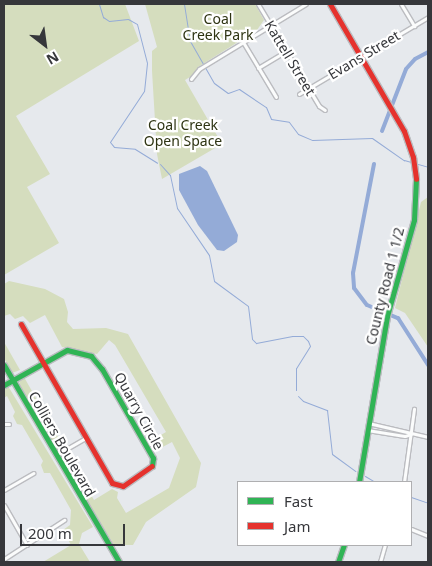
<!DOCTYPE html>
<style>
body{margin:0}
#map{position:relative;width:432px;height:566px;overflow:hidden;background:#e6e9ed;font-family:"Noto Sans",sans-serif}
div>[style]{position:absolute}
.green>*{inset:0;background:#d5ddbe}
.water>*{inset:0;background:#94abd7}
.stream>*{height:1px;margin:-0.5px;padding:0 0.5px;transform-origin:0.5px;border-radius:0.5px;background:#94abd7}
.canal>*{height:4px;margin:-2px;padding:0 2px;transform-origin:2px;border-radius:2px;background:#94abd7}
.roads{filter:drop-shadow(1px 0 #bbbcc0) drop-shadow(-1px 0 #bbbcc0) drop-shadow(0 1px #bbbcc0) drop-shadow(0 -1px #bbbcc0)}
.street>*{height:3px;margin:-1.5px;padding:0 1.5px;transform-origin:1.5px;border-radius:1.5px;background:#fbfcfc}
.fast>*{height:5px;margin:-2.5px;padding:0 2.5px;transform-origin:2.5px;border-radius:2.5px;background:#30b455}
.jam>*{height:5px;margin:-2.5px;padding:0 2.5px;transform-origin:2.5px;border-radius:2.5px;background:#e5322d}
span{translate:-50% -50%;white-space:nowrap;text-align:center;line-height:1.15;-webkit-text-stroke:4.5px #fff;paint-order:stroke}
.park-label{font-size:14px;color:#2e3413}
.street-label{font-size:14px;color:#36373b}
.frame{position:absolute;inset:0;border:5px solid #36373b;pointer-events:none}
.legend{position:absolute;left:237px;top:481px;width:175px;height:65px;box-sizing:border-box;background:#fff;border:1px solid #afafb1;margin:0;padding:6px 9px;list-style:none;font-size:15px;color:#36373b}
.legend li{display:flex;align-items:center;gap:10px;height:25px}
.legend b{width:25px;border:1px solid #afafb1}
.north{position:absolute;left:20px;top:20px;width:50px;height:50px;-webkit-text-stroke:4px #fff;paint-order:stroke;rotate:150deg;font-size:14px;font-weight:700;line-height:20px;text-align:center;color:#36373b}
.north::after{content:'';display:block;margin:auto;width:18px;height:22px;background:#36373b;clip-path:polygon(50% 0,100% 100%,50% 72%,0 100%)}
.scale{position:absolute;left:20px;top:524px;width:105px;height:22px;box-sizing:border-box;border:2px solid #36373b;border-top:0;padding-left:6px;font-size:15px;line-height:18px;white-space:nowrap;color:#36373b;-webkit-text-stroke:4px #fff;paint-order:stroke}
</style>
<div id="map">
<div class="green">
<i style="clip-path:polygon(4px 4px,125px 4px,139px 41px,16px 116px,50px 174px,27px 187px,59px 243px,4px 275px)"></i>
<i style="clip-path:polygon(145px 4px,255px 4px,264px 20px,257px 30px,198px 67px,200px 71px,185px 80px,222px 144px,162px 179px,157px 154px,152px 71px,152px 51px,157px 47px)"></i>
<i style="clip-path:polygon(428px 197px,428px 347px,405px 313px,395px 308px,421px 202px)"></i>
<i style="clip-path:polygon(9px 281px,45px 289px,64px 299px,68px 312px,67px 322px,73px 329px,106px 328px,128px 334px,201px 463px,196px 487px,146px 522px,133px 545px,114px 545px,62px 459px,68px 455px,94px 500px,112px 489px,118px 492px,117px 498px,126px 513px,169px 488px,180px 458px,172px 442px,155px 451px,149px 442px,166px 432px,115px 345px,109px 340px,97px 354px,62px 347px,45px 315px,30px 323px,23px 316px,15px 319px,10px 314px,4px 316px,4px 284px)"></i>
<i style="clip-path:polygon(4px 342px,20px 370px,12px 373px,4px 358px)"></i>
<i style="clip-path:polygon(24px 377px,63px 446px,57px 449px,20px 385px,19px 380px)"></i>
<i style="clip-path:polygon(8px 386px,93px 527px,82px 533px,79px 544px,90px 562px,43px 562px,71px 545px,63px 530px,70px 525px,71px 510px,50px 473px,44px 473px,41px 465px,43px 461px,22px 425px,17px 424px,13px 416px,15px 412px,7px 396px,4px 398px,4px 389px)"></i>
</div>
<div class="water">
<i style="clip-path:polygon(200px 166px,207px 171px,238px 235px,237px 242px,224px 251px,217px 250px,198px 225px,179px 190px,179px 174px)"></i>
</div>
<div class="stream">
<i style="left:99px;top:4px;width:14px;rotate:73deg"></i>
<i style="left:103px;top:17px;width:7px;rotate:34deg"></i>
<i style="left:109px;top:21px;width:19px;rotate:-6deg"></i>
<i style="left:128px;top:19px;width:10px;rotate:29deg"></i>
<i style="left:137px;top:24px;width:40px;rotate:75.6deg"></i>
<i style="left:147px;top:63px;width:28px;rotate:96deg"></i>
<i style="left:144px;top:91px;width:61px;rotate:123.7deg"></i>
<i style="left:110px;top:142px;width:6px;rotate:51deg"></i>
<i style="left:114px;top:147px;width:21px;rotate:5deg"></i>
<i style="left:135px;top:149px;width:26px;rotate:32deg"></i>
<i style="left:184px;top:4px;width:37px;rotate:81deg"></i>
<i style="left:190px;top:41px;width:48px;rotate:60.3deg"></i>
<i style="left:214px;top:83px;width:17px;rotate:36deg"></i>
<i style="left:228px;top:93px;width:12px;rotate:-20deg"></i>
<i style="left:239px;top:89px;width:32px;rotate:34deg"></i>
<i style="left:266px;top:107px;width:13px;rotate:67deg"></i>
<i style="left:271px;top:119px;width:18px;rotate:9deg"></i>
<i style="left:289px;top:122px;width:15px;rotate:53deg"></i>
<i style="left:298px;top:134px;width:15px;rotate:23deg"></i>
<i style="left:312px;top:140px;width:60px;rotate:-1.9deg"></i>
<i style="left:372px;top:138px;width:39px;rotate:35deg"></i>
<i style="left:404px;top:160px;width:25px;rotate:16deg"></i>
<i style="left:160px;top:164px;width:15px;rotate:48deg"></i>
<i style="left:170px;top:175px;width:34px;rotate:78deg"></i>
<i style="left:177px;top:208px;width:57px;rotate:55.8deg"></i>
<i style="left:209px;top:255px;width:26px;rotate:79deg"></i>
<i style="left:214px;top:281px;width:42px;rotate:36.3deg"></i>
<i style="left:248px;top:306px;width:33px;rotate:83deg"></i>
<i style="left:252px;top:339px;width:6px;rotate:45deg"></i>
<i style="left:256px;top:343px;width:37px;rotate:-11deg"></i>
<i style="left:292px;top:336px;width:11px"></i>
<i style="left:303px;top:336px;width:7px;rotate:45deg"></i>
<i style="left:308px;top:341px;width:5px;rotate:68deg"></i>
<i style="left:310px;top:346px;width:26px;rotate:122deg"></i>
<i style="left:296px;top:368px;width:22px;rotate:90deg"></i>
<i style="left:298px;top:396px;width:7px;rotate:45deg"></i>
<i style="left:303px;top:401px;width:26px;rotate:21deg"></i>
<i style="left:327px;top:410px;width:44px;rotate:83.5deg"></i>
<i style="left:332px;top:454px;width:29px;rotate:36deg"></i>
<i style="left:365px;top:476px;width:12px;rotate:31deg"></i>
<i style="left:411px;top:497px;width:18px;rotate:19deg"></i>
</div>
<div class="canal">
<i style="left:382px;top:131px;width:66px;rotate:-68.8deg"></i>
<i style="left:406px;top:69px;width:13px;rotate:-48deg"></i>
<i style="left:415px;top:59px;width:15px;rotate:-28deg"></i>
<i style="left:374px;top:164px;width:111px;rotate:100.9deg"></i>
<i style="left:353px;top:273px;width:15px;rotate:86deg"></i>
<i style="left:354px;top:288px;width:21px;rotate:53deg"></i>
<i style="left:367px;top:305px;width:34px;rotate:23deg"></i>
<i style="left:398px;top:318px;width:56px;rotate:57.4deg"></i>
</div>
<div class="roads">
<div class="street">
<i style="left:258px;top:4px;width:119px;rotate:59.1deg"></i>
<i style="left:319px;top:106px;width:7px;rotate:34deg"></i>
<i style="left:401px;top:4px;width:26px;rotate:59deg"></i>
<i style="left:243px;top:42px;width:64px;rotate:59deg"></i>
<i style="left:258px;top:68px;width:33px;rotate:-31deg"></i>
<i style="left:191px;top:79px;width:13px;rotate:-51deg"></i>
<i style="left:199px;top:69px;width:125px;rotate:-31.3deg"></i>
<i style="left:299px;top:94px;width:150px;rotate:-30.8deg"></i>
<i style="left:368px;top:423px;width:62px;rotate:13.1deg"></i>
<i style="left:4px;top:424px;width:5px"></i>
<i style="left:367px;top:430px;width:38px;rotate:9deg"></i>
<i style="left:405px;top:436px;width:6px;rotate:-18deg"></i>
<i style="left:56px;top:455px;width:34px;rotate:-30deg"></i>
<i style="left:404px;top:482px;width:74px;rotate:-82.2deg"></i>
<i style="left:4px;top:490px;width:34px;rotate:-30deg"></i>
<i style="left:4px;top:505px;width:46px;rotate:60.1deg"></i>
<i style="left:411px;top:529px;width:18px;rotate:22deg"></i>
<i style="left:4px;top:559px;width:72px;rotate:-33deg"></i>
<i style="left:380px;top:562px;width:18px;rotate:-74deg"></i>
</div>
<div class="fast">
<i style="left:4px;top:365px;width:228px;rotate:59.7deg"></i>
<i style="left:4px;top:385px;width:72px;rotate:-29.1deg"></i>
<i style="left:67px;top:350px;width:25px;rotate:14deg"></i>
<i style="left:91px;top:356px;width:17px;rotate:50deg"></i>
<i style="left:102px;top:369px;width:103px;rotate:60.2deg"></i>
<i style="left:153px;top:458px;width:8px;rotate:97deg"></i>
<i style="left:359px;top:482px;width:168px;rotate:-80.4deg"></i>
<i style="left:387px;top:316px;width:100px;rotate:-74.3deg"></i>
<i style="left:414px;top:220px;width:41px;rotate:-87.2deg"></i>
<i style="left:338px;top:562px;width:18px;rotate:-71deg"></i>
</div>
<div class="jam">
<i style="left:330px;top:4px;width:147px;rotate:59.8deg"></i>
<i style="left:404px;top:131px;width:28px;rotate:71deg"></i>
<i style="left:413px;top:157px;width:22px;rotate:82deg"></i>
<i style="left:21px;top:324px;width:183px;rotate:60.2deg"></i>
<i style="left:112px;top:483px;width:11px;rotate:15deg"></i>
<i style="left:123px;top:486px;width:35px;rotate:-35deg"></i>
</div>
</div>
<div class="park-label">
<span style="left:218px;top:27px">Coal<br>Creek Park</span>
<span style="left:183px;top:133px">Coal Creek<br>Open Space</span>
</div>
<div class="street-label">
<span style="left:364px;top:55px;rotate:-31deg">Evans Street</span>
<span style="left:290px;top:58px;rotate:59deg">Kattell Street</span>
<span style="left:385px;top:286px;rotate:-76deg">County Road 1 1/2</span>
<span style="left:139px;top:411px;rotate:61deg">Quarry Circle</span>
<span style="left:62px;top:444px;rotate:60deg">Colliers Boulevard</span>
</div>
<div class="frame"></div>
<ul class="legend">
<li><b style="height:6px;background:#30b455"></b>Fast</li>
<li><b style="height:6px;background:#e5322d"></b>Jam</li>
</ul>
<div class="north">N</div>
<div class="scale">200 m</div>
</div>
